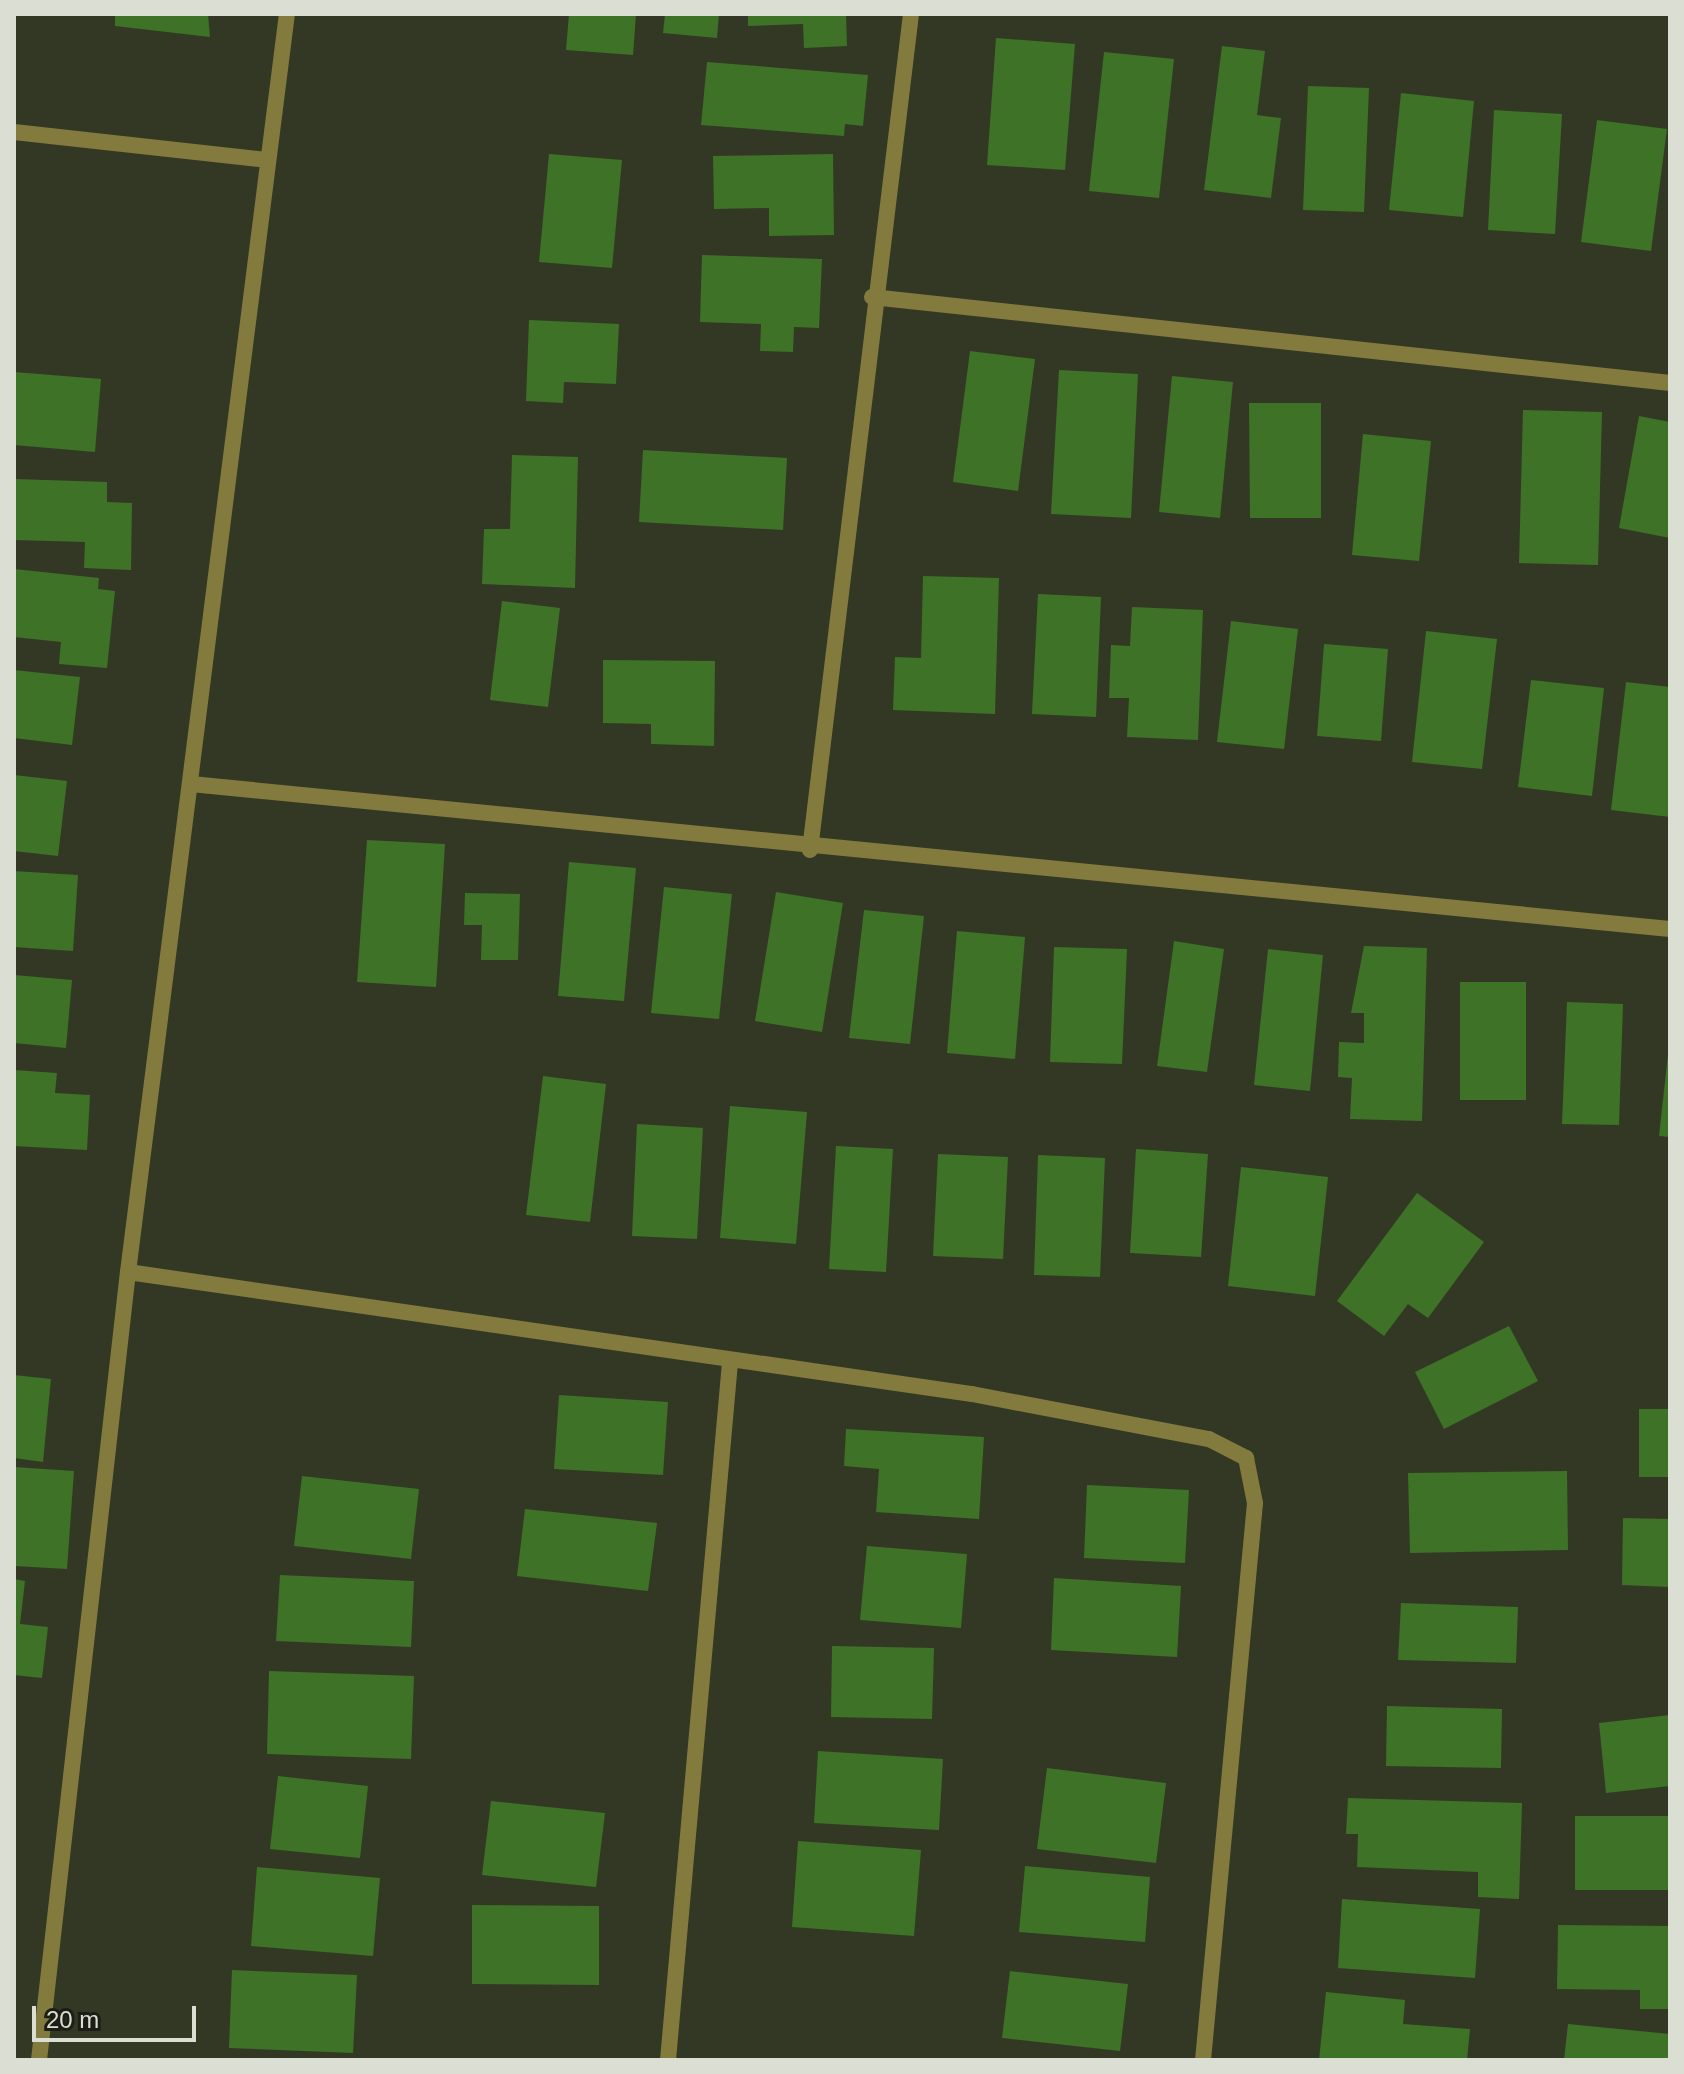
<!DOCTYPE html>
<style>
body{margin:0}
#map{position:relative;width:1684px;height:2074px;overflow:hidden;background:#333825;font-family:Helvetica,sans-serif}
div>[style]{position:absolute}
.building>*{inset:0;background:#3d7227}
.minor>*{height:16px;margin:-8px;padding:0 8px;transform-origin:8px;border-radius:8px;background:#837a3e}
span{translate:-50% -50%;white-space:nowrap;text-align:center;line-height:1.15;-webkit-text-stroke:7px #1c1e15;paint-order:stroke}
.frame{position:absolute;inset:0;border:16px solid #dbdfd3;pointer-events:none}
.scale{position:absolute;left:32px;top:2006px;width:164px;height:36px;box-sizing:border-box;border:4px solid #dbdfd3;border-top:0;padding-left:10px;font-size:24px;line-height:28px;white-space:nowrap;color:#dbdfd3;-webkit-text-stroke:6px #1c1e15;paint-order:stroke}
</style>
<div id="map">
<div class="building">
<i style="clip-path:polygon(115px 14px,208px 14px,210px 37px,115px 26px)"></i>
<i style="clip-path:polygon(569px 14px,636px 14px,633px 55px,566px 50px)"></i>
<i style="clip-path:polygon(665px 14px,719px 14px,717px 38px,663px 33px)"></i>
<i style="clip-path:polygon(748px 14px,846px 14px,847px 46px,804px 48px,803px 24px,748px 26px)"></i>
<i style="clip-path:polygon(996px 38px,1075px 44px,1065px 170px,987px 165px)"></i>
<i style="clip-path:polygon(1222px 46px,1265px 51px,1257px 115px,1281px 118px,1271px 198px,1204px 190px)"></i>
<i style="clip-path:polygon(1104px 52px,1174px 59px,1159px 198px,1089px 191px)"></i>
<i style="clip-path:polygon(707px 62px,868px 75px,863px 126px,845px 124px,844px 136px,701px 125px)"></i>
<i style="clip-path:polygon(1308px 86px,1369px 88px,1364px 212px,1303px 210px)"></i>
<i style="clip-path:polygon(1401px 93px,1474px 101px,1463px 217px,1389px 210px)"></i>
<i style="clip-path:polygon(1494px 110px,1562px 114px,1555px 234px,1488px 230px)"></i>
<i style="clip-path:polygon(1597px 120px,1667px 129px,1651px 251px,1581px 242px)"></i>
<i style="clip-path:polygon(549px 154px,622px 160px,612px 268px,539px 262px)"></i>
<i style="clip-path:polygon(833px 154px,834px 235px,769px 236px,769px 208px,714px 209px,713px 156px)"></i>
<i style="clip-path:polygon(702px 255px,822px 259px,819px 328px,794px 327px,793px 352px,760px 351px,761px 324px,700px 322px)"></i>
<i style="clip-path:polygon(529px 320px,619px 324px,616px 384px,564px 382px,563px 403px,526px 401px)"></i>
<i style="clip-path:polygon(970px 351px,1035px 359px,1018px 491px,953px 482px)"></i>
<i style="clip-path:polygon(1059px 370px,1138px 374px,1131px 518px,1051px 514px)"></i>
<i style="clip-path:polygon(14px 372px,101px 379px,95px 452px,14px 445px)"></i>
<i style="clip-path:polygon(1172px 376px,1233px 382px,1220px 518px,1159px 512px)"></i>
<i style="clip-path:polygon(1249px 403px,1321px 403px,1321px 518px,1250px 518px)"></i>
<i style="clip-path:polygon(1523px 410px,1602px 412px,1598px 565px,1519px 563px)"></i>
<i style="clip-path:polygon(1639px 416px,1670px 422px,1670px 538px,1619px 528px)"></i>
<i style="clip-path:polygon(1363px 434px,1431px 441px,1419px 561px,1352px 555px)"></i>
<i style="clip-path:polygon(643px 450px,787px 458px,783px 530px,639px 522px)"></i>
<i style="clip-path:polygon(512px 455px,578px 457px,575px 588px,482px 584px,484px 529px,510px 529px)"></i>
<i style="clip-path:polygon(14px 479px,107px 482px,107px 502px,132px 503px,131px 570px,84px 568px,85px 542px,14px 540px)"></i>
<i style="clip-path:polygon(14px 569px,99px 578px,98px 589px,115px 591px,107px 668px,59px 664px,61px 642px,14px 637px)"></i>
<i style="clip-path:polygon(923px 576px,999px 578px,995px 714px,893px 710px,895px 657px,921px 658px)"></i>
<i style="clip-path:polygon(1038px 594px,1101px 597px,1096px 717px,1032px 714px)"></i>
<i style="clip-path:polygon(502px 601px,560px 608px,548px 707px,490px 700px)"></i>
<i style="clip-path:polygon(1132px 607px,1203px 610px,1198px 740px,1127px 737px,1129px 698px,1109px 698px,1111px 645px,1130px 646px)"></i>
<i style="clip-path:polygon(1231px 621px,1298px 629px,1284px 749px,1217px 742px)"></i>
<i style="clip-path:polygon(1426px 631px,1497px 639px,1482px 769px,1412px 762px)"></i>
<i style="clip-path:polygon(1324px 644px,1388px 649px,1381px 741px,1317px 736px)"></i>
<i style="clip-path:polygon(603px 660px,715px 661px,714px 746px,651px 744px,651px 724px,603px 723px)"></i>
<i style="clip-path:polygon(14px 670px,80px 677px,72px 745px,14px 738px)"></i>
<i style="clip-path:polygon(1531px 680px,1604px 688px,1592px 796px,1518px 787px)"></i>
<i style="clip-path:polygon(1626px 682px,1670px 687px,1670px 817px,1611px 810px)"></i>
<i style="clip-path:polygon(14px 775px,67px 781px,58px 856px,14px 851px)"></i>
<i style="clip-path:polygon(367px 840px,445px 844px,436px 987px,357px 982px)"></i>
<i style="clip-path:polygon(569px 862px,636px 868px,624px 1001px,558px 996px)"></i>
<i style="clip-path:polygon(14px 871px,78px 875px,73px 951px,14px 947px)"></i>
<i style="clip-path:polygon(664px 887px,732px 894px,719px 1019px,651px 1013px)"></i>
<i style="clip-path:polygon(776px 892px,843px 903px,822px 1032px,755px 1021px)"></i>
<i style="clip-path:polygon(465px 893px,520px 894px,518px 960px,481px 960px,482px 925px,464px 925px)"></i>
<i style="clip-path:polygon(864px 910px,924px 916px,910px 1044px,849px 1038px)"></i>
<i style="clip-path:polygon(957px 931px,1025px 937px,1015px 1059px,947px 1053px)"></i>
<i style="clip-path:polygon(1174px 941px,1224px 949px,1207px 1072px,1157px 1066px)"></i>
<i style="clip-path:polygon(1364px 946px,1427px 948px,1422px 1121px,1350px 1119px,1352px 1078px,1338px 1077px,1339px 1042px,1364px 1043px,1364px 1013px,1351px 1013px)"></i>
<i style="clip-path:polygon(1054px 947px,1127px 949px,1122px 1064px,1050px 1062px)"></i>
<i style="clip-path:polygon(1268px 949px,1323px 955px,1310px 1091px,1254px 1085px)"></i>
<i style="clip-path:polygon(14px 975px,72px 980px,66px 1048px,14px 1043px)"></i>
<i style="clip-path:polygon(1460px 982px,1526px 982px,1526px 1100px,1460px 1100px)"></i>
<i style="clip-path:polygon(1567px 1002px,1623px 1004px,1619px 1125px,1562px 1124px)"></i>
<i style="clip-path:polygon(1670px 1036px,1670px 1137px,1659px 1136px)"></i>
<i style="clip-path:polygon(14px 1070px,57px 1073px,55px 1093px,90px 1095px,87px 1150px,14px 1146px)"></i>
<i style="clip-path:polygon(543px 1076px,606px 1084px,590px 1222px,526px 1215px)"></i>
<i style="clip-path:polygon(730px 1106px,807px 1112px,796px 1244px,720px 1238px)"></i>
<i style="clip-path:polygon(637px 1124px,703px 1128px,697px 1239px,632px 1236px)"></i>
<i style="clip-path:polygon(836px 1146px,893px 1149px,886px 1272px,829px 1269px)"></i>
<i style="clip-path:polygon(1136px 1149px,1208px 1154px,1201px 1257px,1130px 1253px)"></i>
<i style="clip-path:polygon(938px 1154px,1008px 1157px,1003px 1259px,933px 1256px)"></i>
<i style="clip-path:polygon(1038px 1155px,1105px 1158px,1100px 1277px,1034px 1275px)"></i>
<i style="clip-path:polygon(1241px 1167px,1328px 1177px,1315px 1296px,1228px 1286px)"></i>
<i style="clip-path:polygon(1417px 1193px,1484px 1242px,1428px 1318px,1408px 1304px,1384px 1336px,1337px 1301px)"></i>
<i style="clip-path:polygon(1509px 1326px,1538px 1381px,1444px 1429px,1415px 1372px)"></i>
<i style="clip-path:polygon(14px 1375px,51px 1379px,43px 1462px,14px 1458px)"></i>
<i style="clip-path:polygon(559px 1395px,668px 1402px,663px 1475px,554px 1469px)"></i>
<i style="clip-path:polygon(1639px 1409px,1670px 1409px,1670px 1477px,1639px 1477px)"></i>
<i style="clip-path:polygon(846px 1429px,984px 1437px,979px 1519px,876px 1512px,879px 1469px,844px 1466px)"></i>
<i style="clip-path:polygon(14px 1467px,74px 1471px,67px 1569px,14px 1566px)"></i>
<i style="clip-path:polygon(1567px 1471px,1568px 1550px,1410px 1553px,1408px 1473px)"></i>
<i style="clip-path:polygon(302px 1476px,419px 1489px,411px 1559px,294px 1546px)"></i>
<i style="clip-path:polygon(1087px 1485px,1189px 1490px,1185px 1563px,1084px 1558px)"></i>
<i style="clip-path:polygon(525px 1509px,657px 1523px,648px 1591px,517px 1576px)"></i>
<i style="clip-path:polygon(1623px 1518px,1670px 1519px,1670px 1587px,1622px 1585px)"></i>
<i style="clip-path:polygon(867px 1546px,967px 1554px,961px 1628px,860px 1620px)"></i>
<i style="clip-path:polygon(280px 1575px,414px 1581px,411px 1647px,276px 1641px)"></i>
<i style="clip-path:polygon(1054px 1578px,1181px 1586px,1177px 1657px,1051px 1650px)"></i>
<i style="clip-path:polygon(14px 1579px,25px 1581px,20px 1624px,48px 1627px,42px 1678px,14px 1675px)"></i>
<i style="clip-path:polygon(1401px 1603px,1518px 1607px,1516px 1663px,1398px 1660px)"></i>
<i style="clip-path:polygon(832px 1646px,934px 1648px,932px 1719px,831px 1717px)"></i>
<i style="clip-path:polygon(269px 1671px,414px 1676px,411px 1759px,267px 1754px)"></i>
<i style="clip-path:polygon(1387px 1706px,1502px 1709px,1501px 1768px,1386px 1766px)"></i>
<i style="clip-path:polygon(1670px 1715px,1670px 1786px,1606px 1793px,1599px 1723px)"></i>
<i style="clip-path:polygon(818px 1751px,943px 1759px,939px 1830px,814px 1823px)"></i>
<i style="clip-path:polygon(1047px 1768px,1166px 1783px,1156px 1863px,1037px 1849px)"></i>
<i style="clip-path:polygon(278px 1776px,368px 1786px,360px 1858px,270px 1849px)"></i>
<i style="clip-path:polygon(1348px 1798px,1522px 1803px,1519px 1899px,1478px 1897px,1478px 1872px,1357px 1867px,1358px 1834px,1346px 1834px)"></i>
<i style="clip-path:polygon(491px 1801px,605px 1813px,596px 1887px,482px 1875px)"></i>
<i style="clip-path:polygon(1575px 1816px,1670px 1816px,1670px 1890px,1575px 1890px)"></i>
<i style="clip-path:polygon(798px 1841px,921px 1850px,914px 1936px,792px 1927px)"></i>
<i style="clip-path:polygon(1025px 1866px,1150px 1877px,1145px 1942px,1019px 1932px)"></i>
<i style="clip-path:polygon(257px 1867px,380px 1878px,373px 1956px,251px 1946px)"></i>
<i style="clip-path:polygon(1342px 1899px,1480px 1909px,1475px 1978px,1338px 1968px)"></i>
<i style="clip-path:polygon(472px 1905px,599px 1906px,599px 1985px,472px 1984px)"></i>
<i style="clip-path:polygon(1558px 1925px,1670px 1926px,1670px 2009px,1640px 2009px,1640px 1990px,1557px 1989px)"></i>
<i style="clip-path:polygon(232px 1970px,357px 1975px,353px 2053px,229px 2048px)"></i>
<i style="clip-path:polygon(1010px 1971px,1128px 1984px,1120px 2051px,1002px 2038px)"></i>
<i style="clip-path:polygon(1326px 1992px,1405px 2000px,1403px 2024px,1470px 2029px,1467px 2060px,1319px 2060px)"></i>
<i style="clip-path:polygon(1568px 2024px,1670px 2034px,1670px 2060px,1564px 2060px)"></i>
</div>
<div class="minor">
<i style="left:14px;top:132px;width:254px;rotate:6.3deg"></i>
<i style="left:872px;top:297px;width:803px;rotate:6.15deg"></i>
<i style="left:191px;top:784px;width:1486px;rotate:5.6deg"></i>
<i style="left:810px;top:850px;width:842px;rotate:-83.11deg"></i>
<i style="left:128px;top:1272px;width:853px;rotate:8.23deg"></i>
<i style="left:972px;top:1394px;width:241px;rotate:10.8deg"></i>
<i style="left:1209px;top:1439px;width:42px;rotate:27.2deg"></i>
<i style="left:1246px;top:1458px;width:46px;rotate:78.7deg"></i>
<i style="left:1255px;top:1503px;width:559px;rotate:95.33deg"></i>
<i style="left:39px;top:2060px;width:793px;rotate:-83.56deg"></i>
<i style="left:128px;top:1272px;width:1268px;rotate:-82.8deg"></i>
<i style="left:668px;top:2060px;width:700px;rotate:-84.92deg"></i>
</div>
<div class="frame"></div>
<div class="scale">20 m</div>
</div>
